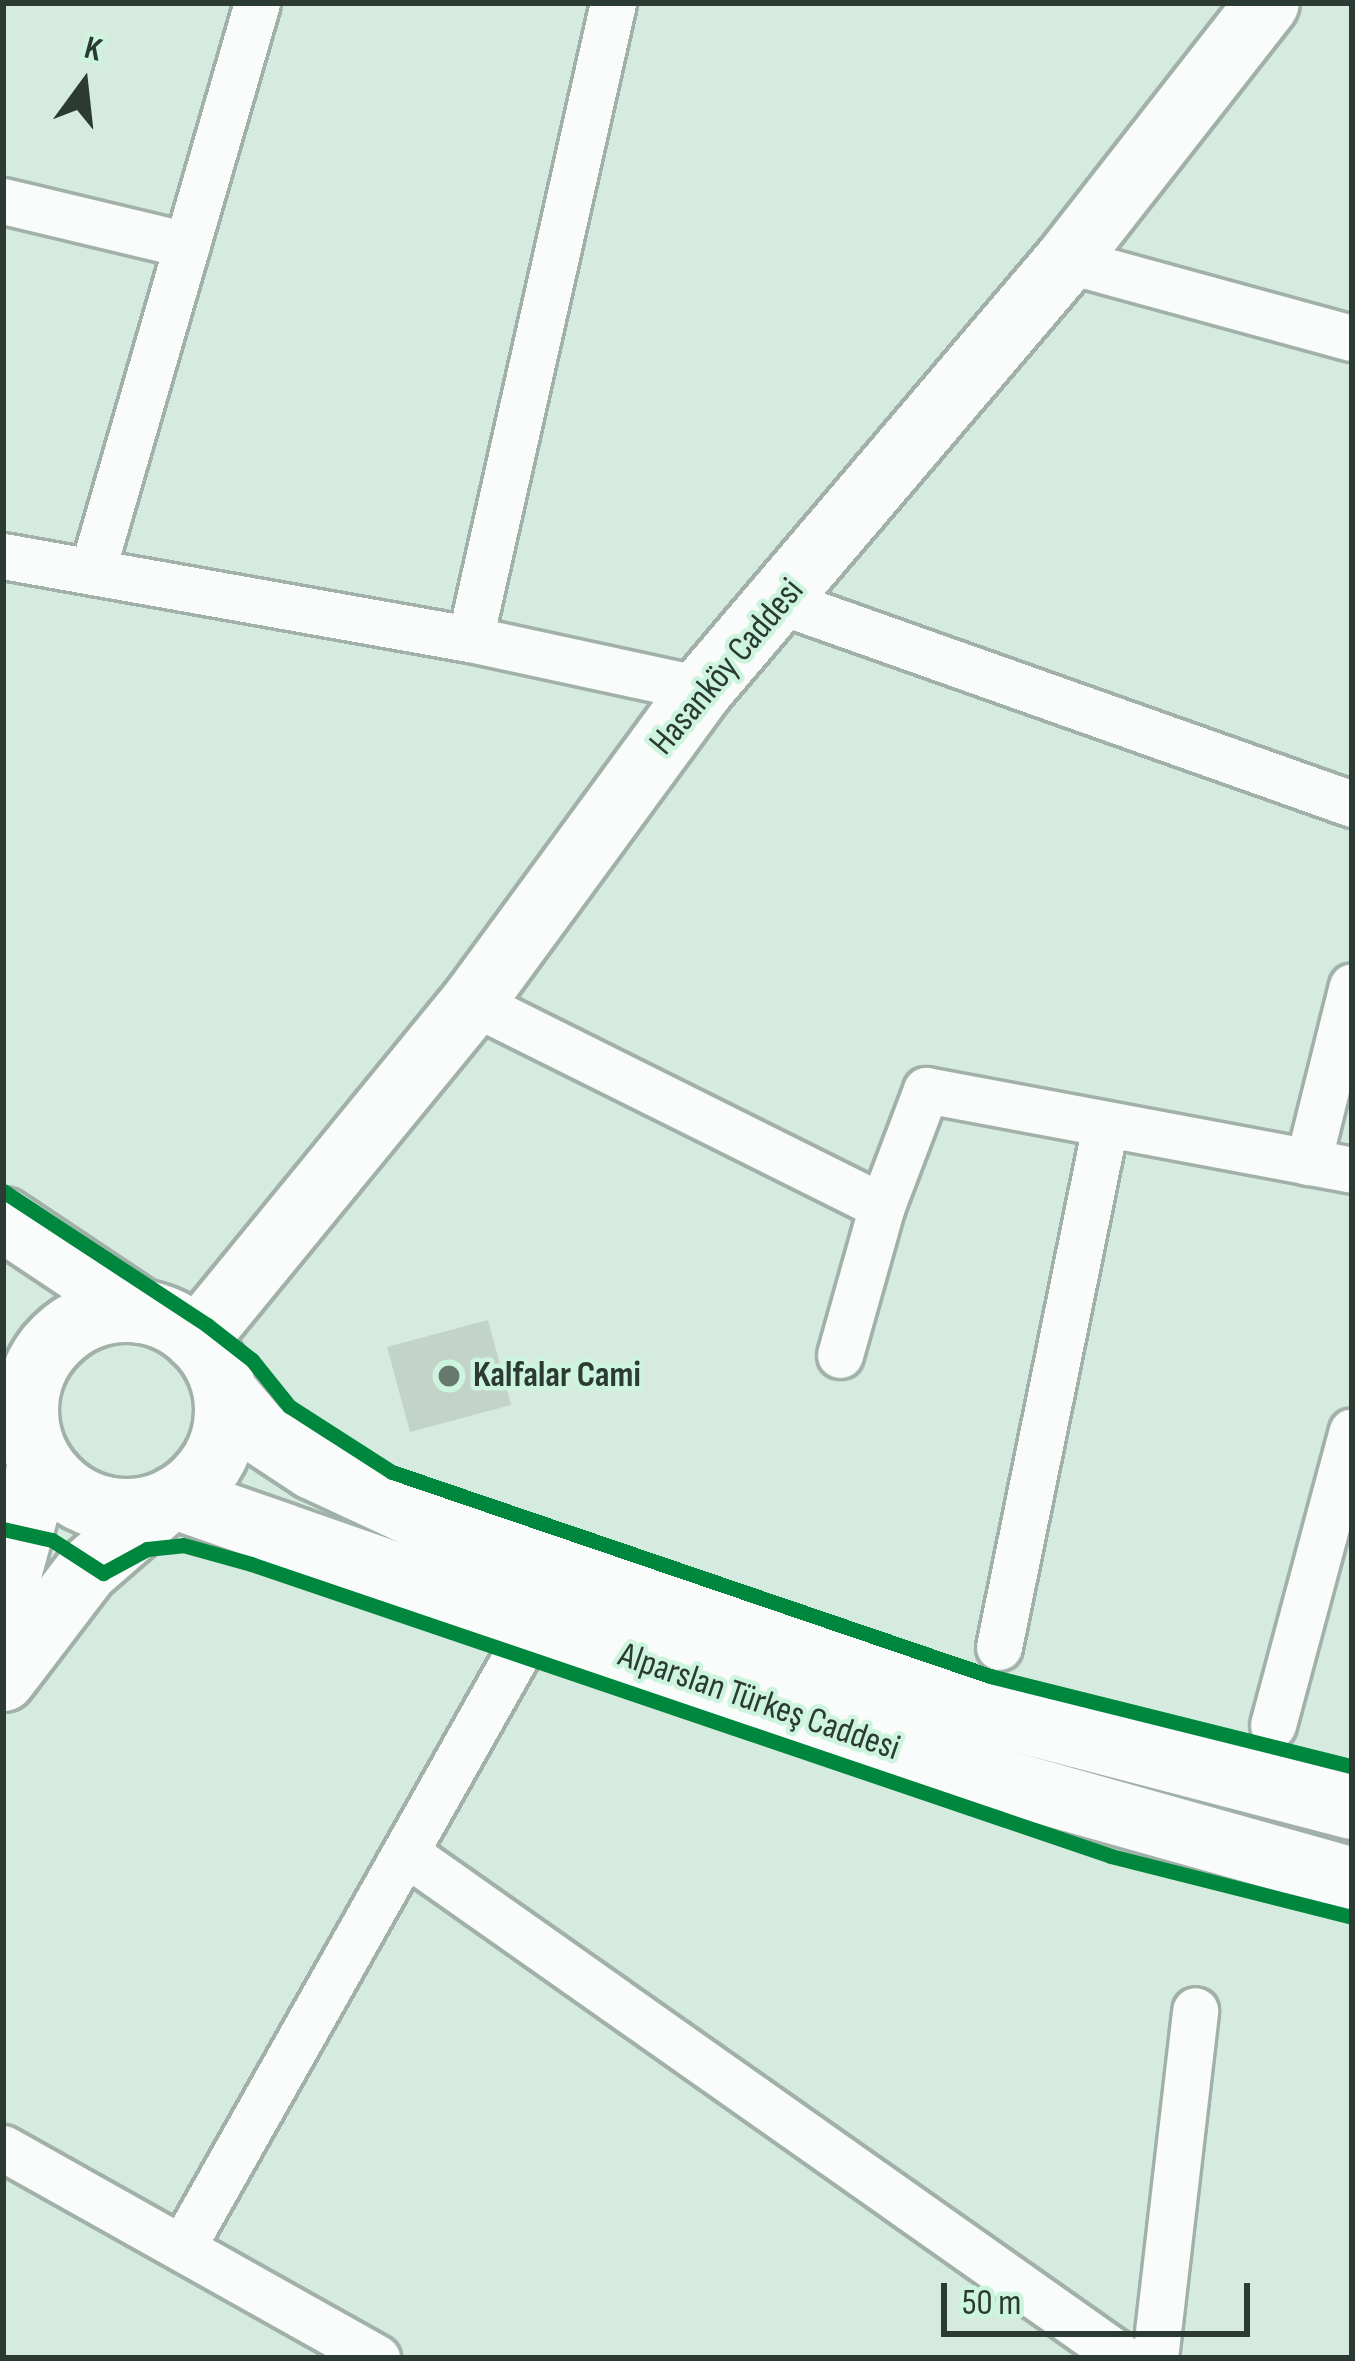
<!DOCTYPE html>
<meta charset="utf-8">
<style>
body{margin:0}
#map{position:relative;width:1355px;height:2361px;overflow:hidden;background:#d6ebdf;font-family:"Sofia Sans Condensed",sans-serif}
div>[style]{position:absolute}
.building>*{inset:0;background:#c2d3ca}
.roads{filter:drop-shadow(3px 0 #a1b1a9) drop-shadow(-3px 0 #a1b1a9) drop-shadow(0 3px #a1b1a9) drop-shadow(0 -3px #a1b1a9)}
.street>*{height:45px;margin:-22.5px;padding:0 22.5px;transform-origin:22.5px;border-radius:22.5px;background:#f9fcfa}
.secondary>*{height:63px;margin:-31.5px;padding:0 31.5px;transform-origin:31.5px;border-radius:31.5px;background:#f9fcfa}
.secondary>.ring{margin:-31.5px;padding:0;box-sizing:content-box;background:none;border:63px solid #f9fcfa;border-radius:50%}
.cycleway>*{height:15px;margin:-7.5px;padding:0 7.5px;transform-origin:7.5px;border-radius:7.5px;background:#00873e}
.dots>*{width:33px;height:33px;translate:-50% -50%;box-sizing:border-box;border:6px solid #cdf4de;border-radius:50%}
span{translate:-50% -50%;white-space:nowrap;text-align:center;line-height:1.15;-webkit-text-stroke:9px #cdf4de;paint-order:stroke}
.street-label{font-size:36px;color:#2b3a32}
.poi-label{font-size:36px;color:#2b3a32;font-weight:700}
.left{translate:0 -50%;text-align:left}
.frame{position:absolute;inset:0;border:6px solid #2b3a32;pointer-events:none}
.north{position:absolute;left:24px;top:24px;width:120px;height:120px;-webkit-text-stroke:9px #cdf4de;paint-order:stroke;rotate:15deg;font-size:33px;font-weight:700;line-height:48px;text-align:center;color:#2b3a32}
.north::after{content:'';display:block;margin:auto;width:42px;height:54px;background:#2b3a32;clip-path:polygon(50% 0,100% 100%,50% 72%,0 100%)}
.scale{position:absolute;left:941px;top:2283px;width:309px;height:54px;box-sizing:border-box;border:6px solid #2b3a32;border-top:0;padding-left:15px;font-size:36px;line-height:42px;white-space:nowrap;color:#2b3a32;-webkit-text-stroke:9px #cdf4de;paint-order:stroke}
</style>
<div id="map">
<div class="building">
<i style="clip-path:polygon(488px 1320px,511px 1405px,410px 1432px,387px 1347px)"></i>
</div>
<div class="roads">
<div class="street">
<i style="left:3px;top:201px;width:189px;rotate:13.4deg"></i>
<i style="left:1066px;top:260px;width:296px;rotate:15.3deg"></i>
<i style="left:3px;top:556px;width:474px;rotate:10.1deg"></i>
<i style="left:470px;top:639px;width:236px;rotate:12.2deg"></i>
<i style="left:92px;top:572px;width:592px;rotate:-73.83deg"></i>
<i style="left:782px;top:602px;width:605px;rotate:19.51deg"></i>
<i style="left:470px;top:639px;width:652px;rotate:-77.33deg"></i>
<i style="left:472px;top:1002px;width:458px;rotate:26.5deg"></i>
<i style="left:882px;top:1206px;width:124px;rotate:-69.2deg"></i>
<i style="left:926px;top:1090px;width:433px;rotate:10.6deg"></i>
<i style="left:1308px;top:1162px;width:181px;rotate:-76deg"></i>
<i style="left:840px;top:1355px;width:155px;rotate:-74.3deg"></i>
<i style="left:999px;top:1647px;width:532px;rotate:-78.5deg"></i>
<i style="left:1273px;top:1725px;width:304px;rotate:-75deg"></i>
<i style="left:406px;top:1853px;width:877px;rotate:35.16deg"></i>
<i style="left:3px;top:2148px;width:429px;rotate:29.3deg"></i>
<i style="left:182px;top:2248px;width:716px;rotate:-60.57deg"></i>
<i style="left:1155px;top:2358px;width:350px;rotate:-83.4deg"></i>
</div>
<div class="secondary">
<i style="left:3px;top:1219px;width:166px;rotate:33.7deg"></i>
<i class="ring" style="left:26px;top:1310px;width:137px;height:137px"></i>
<i style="left:196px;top:1339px;width:436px;rotate:-50.7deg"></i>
<i style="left:472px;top:1002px;width:388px;rotate:-53.8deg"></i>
<i style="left:701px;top:689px;width:563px;rotate:-49.61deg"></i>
<i style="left:1066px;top:260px;width:326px;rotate:-52deg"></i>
<i style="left:226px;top:1393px;width:51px;rotate:49.8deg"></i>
<i style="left:259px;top:1432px;width:64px;rotate:33.4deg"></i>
<i style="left:312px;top:1467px;width:154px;rotate:24.9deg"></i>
<i style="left:452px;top:1532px;width:537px;rotate:18.81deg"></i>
<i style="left:960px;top:1705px;width:405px;rotate:14.6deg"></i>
<i style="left:175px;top:1497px;width:799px;rotate:19.23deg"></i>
<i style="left:929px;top:1760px;width:439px;rotate:15.7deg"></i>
<i style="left:3px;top:1596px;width:139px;rotate:-74.6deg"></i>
<i style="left:3px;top:1679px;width:137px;rotate:-52.7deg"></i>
<i style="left:86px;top:1570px;width:101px;rotate:-41deg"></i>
</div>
</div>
<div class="cycleway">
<i style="left:3px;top:1191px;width:244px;rotate:33.3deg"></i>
<i style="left:207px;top:1325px;width:57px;rotate:37.9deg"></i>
<i style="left:252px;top:1360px;width:59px;rotate:51.2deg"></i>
<i style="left:289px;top:1406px;width:122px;rotate:32.7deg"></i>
<i style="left:392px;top:1472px;width:632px;rotate:18.84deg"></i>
<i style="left:990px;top:1676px;width:373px;rotate:14deg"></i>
<i style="left:3px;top:1529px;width:50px;rotate:12.7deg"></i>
<i style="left:52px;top:1540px;width:61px;rotate:32.9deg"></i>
<i style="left:103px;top:1573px;width:50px;rotate:-28.6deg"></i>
<i style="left:147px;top:1549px;width:36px;rotate:-6deg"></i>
<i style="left:183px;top:1545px;width:71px;rotate:15.6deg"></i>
<i style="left:251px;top:1564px;width:908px;rotate:18.75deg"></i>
<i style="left:1111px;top:1856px;width:249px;rotate:14.2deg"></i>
</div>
<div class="dots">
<i style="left:449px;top:1376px;background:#67786f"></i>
</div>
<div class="street-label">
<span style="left:727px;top:667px;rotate:-50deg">Hasanköy Caddesi</span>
<span style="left:759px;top:1702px;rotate:19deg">Alparslan Türkeş Caddesi</span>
</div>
<div class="poi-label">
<span class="left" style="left:473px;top:1376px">Kalfalar Cami</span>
</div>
<div class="frame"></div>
<div class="north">K</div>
<div class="scale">50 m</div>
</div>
